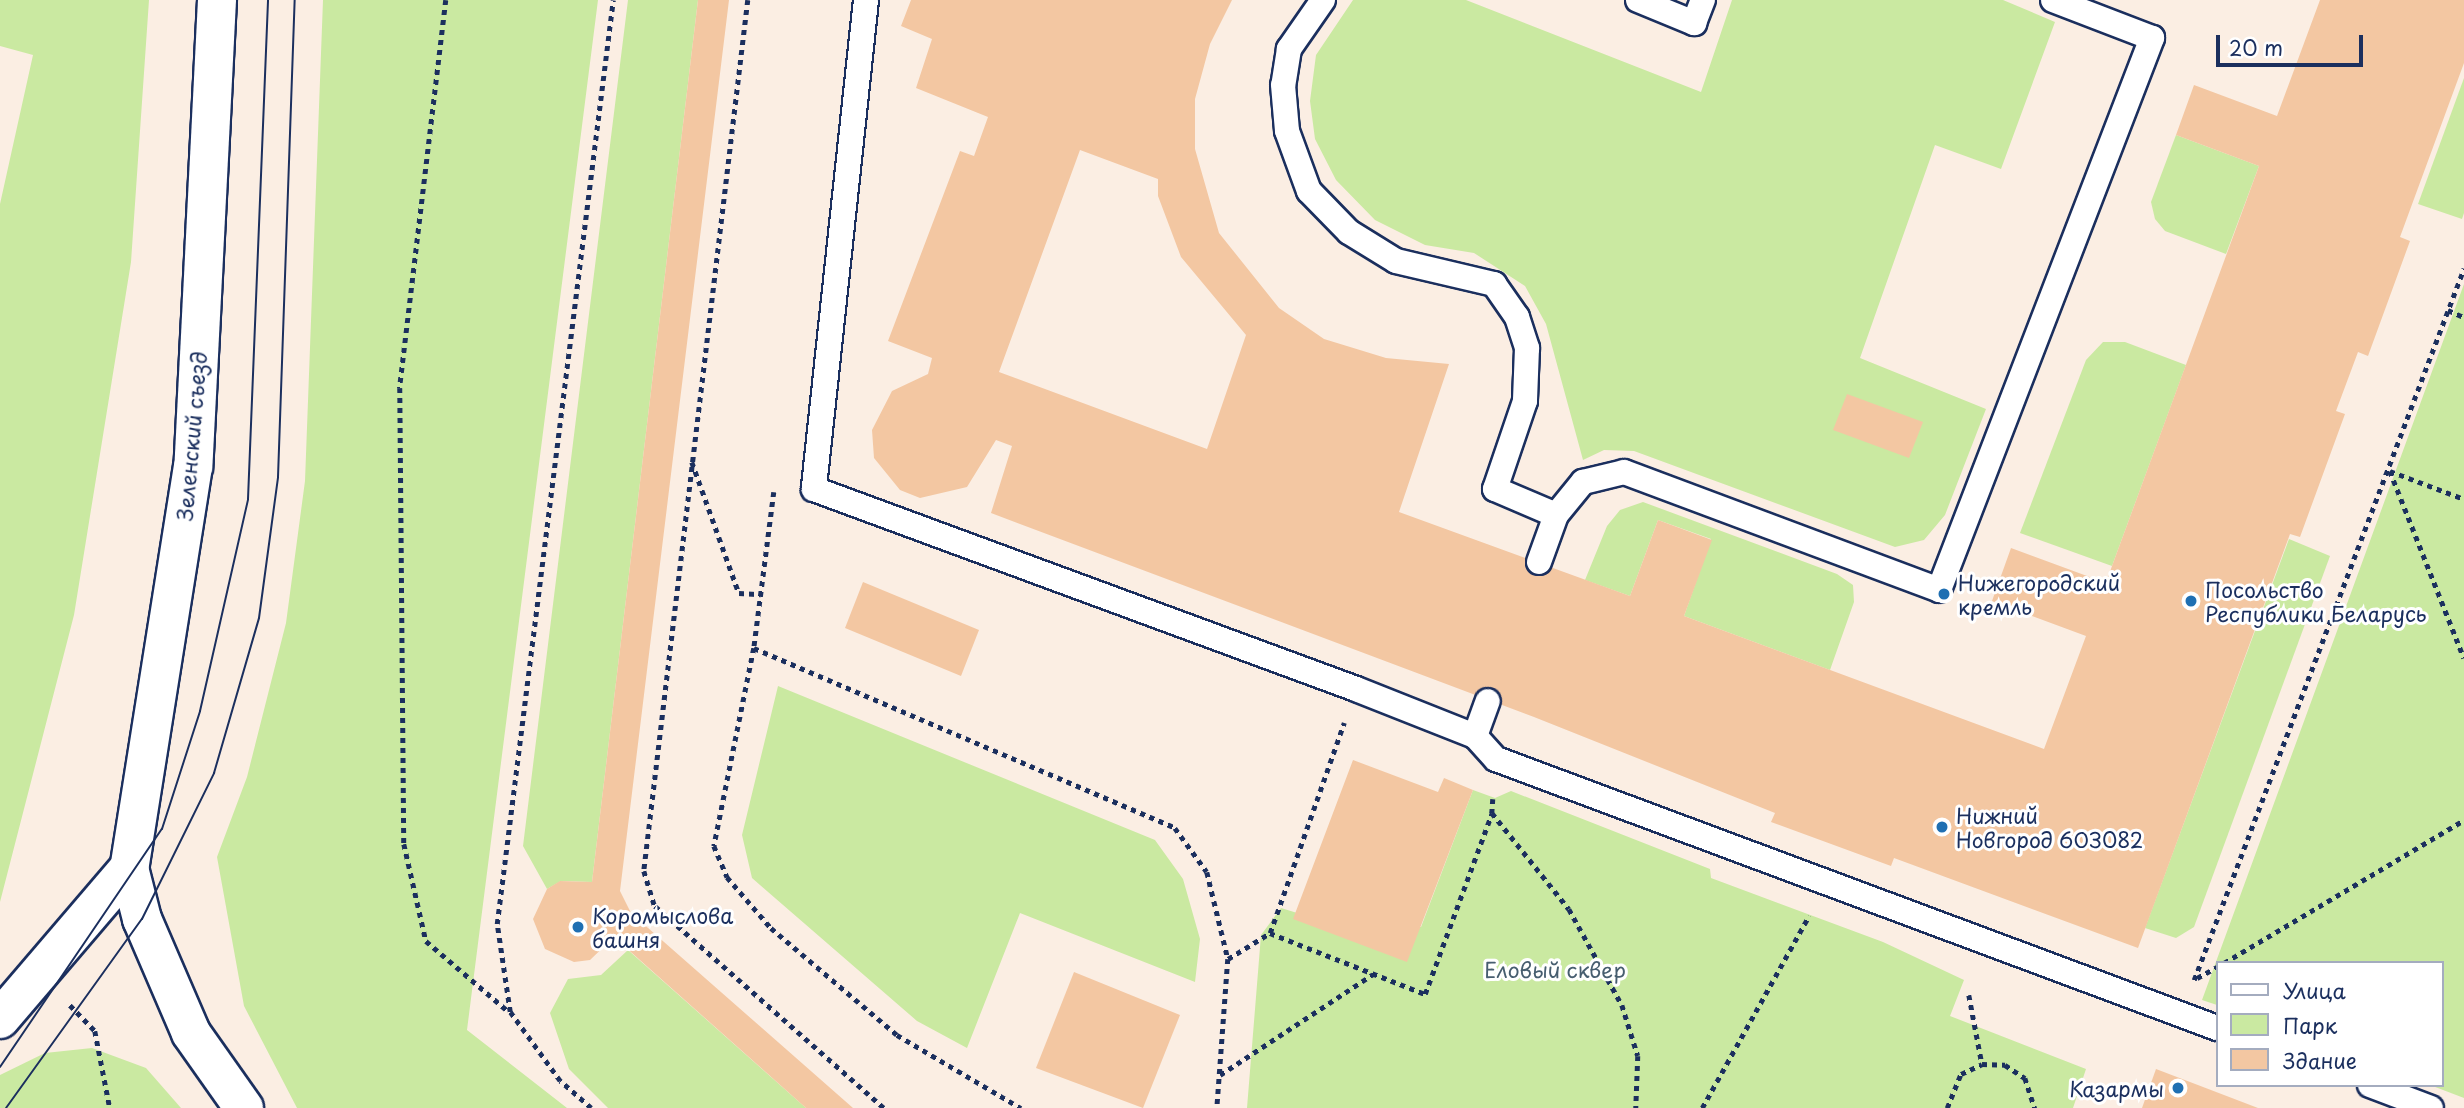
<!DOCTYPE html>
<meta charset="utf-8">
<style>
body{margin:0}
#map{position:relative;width:2464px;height:1108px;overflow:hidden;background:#fbeee3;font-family:"Playpen Sans",sans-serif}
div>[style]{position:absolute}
.green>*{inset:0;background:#cae9a1}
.building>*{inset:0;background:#f3c7a2}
.path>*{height:4.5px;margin-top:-2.25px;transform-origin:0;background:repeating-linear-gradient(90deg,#1b2f5e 0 5px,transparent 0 10px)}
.roads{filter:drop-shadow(2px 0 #1b2f5e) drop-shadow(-2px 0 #1b2f5e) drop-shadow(0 2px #1b2f5e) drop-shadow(0 -2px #1b2f5e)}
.lane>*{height:24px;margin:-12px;padding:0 12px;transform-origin:12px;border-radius:12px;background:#fff}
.secondary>*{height:38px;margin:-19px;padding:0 19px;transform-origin:19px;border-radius:19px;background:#fff}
.tram>*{height:2px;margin:-1px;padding:0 1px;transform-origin:1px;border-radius:1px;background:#1b2f5e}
.dots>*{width:19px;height:19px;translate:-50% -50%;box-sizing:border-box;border:4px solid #fff;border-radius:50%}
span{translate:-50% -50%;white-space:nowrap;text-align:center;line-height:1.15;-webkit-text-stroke:6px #fff;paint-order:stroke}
.street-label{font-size:21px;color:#1b2f5e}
.poi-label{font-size:21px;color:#1b2f5e}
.left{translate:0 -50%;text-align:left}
.right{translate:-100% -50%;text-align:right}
.park-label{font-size:21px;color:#475e6f}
.legend{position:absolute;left:2216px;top:961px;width:228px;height:126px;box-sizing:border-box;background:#fff;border:2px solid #a4acbf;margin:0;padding:9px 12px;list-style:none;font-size:21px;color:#1b2f5e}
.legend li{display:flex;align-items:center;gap:14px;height:35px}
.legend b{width:35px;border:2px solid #a4acbf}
.scale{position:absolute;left:2216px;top:35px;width:147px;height:32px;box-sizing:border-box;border:4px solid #1b2f5e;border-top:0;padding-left:9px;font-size:21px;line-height:24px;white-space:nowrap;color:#1b2f5e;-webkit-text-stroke:5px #fff;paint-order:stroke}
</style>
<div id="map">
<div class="green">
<i style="clip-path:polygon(0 0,149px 0,131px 262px,74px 615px,0 902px,0 204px,33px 55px,0 46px)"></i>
<i style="clip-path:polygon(323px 0,598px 0,467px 1030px,567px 1108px,297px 1108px,244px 1006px,217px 857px,247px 777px,286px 623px,305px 481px)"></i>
<i style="clip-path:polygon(628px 0,698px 0,592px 882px,561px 881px,547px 889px,523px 846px)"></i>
<i style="clip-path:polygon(1353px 0,1466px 0,1701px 92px,1732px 0,2003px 0,2055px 22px,2001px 169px,1935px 145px,1860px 358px,1986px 409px,1945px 515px,1924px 540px,1895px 547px,1634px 451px,1604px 450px,1583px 460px,1546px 324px,1525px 286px,1474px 253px,1425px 245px,1375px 220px,1336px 180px,1315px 139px,1310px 101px,1316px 55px)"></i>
<i style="clip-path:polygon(2464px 78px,2464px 213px,2462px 219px,2418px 204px)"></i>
<i style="clip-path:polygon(2176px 135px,2259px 166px,2226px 254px,2165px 231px,2155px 219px,2151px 202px)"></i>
<i style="clip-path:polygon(2464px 284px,2464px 1098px,2430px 1085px,2441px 1085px,2441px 963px,2217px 963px,2217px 1005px,2202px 1000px)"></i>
<i style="clip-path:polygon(2103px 342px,2125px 342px,2186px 365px,2112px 566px,2020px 533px,2086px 360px)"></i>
<i style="clip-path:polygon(1643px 502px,1837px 574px,1853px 585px,1854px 602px,1830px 670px,1684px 616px,1711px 539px,1658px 520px,1630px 596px,1585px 580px,1607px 526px,1620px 510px)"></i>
<i style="clip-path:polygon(2289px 539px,2330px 556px,2194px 927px,2176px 938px,2145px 928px)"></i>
<i style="clip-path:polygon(778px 686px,1155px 840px,1183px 879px,1200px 939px,1195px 982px,1020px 913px,967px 1048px,917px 1021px,752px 878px,742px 835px)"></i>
<i style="clip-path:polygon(1473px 790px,1495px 798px,1511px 791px,1710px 869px,1711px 878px,1883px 942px,1964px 980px,1950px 1016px,2086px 1069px,2073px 1108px,1247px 1108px,1261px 935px,1281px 908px,1346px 928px,1421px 927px)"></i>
<i style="clip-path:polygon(628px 950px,806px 1108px,608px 1108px,569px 1069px,550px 1013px,568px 979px,601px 975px)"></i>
<i style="clip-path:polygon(92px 1048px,146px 1068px,181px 1108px,0 1108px,0 1075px,45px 1053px)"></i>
</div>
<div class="building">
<i style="clip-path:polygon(698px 0,729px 0,620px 891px,631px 913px,853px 1108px,806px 1108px,614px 937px,590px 960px,574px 962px,545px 949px,533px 919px,547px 889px,560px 881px,592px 882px)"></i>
<i style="clip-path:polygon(evenodd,911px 0,1232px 0,1210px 44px,1195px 99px,1195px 149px,1219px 233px,1279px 308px,1324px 339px,1386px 358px,1449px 364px,1399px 512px,1630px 596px,1658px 520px,1712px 540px,1684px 616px,2044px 749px,2086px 636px,1992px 601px,2011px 548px,2106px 583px,2112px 566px,2259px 166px,2176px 135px,2194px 85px,2277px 116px,2320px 0,2464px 0,2464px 63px,2400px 237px,2410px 241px,2368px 356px,2358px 352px,2336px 411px,2345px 414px,2300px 537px,2290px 534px,2138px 948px,1894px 858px,1891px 866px,1771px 822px,1775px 813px,1534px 717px,991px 513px,1012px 446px,996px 440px,967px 487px,920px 498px,900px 490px,874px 458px,872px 430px,892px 391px,928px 374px,932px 358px,888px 341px,960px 151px,974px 156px,988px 117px,916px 88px,932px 39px,901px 26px,911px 0,1080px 150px,1158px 179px,1158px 196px,1181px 257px,1246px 335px,1207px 449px,999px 372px,1080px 150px)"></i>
<i style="clip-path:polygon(1847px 394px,1923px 422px,1909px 458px,1833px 430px)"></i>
<i style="clip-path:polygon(863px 582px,979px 630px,961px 676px,845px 628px)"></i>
<i style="clip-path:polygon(1353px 760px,1438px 792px,1444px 778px,1473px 790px,1407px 962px,1293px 919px)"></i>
<i style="clip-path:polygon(1074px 972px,1180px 1015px,1143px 1108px,1036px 1068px)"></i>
<i style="clip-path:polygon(2156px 1069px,2258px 1108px,2142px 1108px)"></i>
</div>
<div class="path">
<i style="left:446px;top:0;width:391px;rotate:96.8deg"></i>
<i style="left:400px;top:388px;width:456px;rotate:89.5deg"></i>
<i style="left:404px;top:844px;width:99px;rotate:77.2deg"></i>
<i style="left:426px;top:941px;width:109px;rotate:40.5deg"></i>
<i style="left:748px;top:0;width:877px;rotate:96.81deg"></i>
<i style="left:644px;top:871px;width:37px;rotate:73deg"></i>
<i style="left:655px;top:906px;width:305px;rotate:41.4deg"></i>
<i style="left:2448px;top:310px;width:17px;rotate:24deg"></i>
<i style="left:692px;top:462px;width:139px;rotate:70.3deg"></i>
<i style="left:739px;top:593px;width:22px;rotate:3deg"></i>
<i style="left:2390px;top:471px;width:201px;rotate:68.4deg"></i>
<i style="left:2390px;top:471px;width:79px;rotate:20.7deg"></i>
<i style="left:774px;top:492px;width:157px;rotate:97.3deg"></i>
<i style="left:754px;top:648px;width:202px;rotate:101.4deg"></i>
<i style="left:714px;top:846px;width:34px;rotate:67deg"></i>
<i style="left:727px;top:877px;width:67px;rotate:49.2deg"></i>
<i style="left:771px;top:928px;width:165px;rotate:40.3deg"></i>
<i style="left:897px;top:1035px;width:144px;rotate:30.5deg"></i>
<i style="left:754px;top:648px;width:458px;rotate:23.1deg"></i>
<i style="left:1175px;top:828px;width:54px;rotate:54deg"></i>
<i style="left:1207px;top:872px;width:89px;rotate:76.4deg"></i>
<i style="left:1228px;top:959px;width:149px;rotate:94.2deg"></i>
<i style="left:1493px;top:799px;width:14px;rotate:94deg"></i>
<i style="left:1492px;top:813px;width:123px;rotate:51.3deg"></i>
<i style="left:1569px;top:909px;width:110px;rotate:61.1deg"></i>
<i style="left:1622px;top:1005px;width:53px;rotate:72.6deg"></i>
<i style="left:1638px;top:1056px;width:52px;rotate:92.2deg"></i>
<i style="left:1270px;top:933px;width:167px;rotate:21.5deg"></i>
<i style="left:1425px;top:994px;width:193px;rotate:-69.7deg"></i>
<i style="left:1228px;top:959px;width:49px;rotate:-31.8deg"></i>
<i style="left:1270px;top:933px;width:223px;rotate:-70.6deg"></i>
<i style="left:2224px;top:963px;width:279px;rotate:-30.8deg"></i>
<i style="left:2197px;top:978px;width:23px;rotate:-29deg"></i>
<i style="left:2194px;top:980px;width:761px;rotate:-69.23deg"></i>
<i style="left:1969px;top:995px;width:70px;rotate:79.3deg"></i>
<i style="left:70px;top:1005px;width:36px;rotate:46deg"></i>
<i style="left:95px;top:1031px;width:78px;rotate:79deg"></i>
<i style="left:1220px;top:1075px;width:183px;rotate:-33.4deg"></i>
<i style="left:591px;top:1108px;width:41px;rotate:-138.9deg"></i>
<i style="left:560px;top:1081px;width:85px;rotate:-125.9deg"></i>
<i style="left:510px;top:1012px;width:89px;rotate:-98.4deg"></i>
<i style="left:497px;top:924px;width:931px;rotate:-82.84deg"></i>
<i style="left:1702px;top:1108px;width:220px;rotate:-60.9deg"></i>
<i style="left:1947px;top:1108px;width:37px;rotate:-68deg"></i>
<i style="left:1961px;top:1074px;width:23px;rotate:-25deg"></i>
<i style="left:1982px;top:1064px;width:23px;rotate:2deg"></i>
<i style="left:2005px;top:1065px;width:24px;rotate:33deg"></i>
<i style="left:2025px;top:1078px;width:32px;rotate:72deg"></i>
</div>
<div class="roads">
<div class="lane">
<i style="left:866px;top:0;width:492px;rotate:96.1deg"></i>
<i style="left:814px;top:489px;width:578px;rotate:20.25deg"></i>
<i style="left:1356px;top:689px;width:128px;rotate:21.6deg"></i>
<i style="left:1475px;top:736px;width:31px;rotate:48deg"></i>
<i style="left:1496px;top:759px;width:770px;rotate:20.46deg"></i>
<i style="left:1323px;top:0;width:60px;rotate:124.8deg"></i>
<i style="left:1289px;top:49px;width:36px;rotate:99deg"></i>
<i style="left:1283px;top:85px;width:46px;rotate:85deg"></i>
<i style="left:1287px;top:131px;width:64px;rotate:69.9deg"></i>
<i style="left:1309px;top:191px;width:57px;rotate:45.7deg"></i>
<i style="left:1349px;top:232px;width:55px;rotate:31.7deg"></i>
<i style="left:1396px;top:261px;width:101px;rotate:13.2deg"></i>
<i style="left:1494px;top:284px;width:40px;rotate:55.1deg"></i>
<i style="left:1517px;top:317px;width:33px;rotate:72deg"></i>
<i style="left:1527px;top:348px;width:53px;rotate:92.2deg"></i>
<i style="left:1525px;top:401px;width:93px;rotate:108.8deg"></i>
<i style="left:1495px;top:489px;width:66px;rotate:23.1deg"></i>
<i style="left:1638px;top:0;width:61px;rotate:22.3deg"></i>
<i style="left:1694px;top:23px;width:25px;rotate:-69deg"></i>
<i style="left:1539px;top:562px;width:50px;rotate:-70.1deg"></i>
<i style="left:1556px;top:515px;width:43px;rotate:-50.7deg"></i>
<i style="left:1583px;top:482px;width:42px;rotate:-13.7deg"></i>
<i style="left:1624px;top:472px;width:336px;rotate:20.5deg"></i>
<i style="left:1939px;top:590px;width:592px;rotate:-68.9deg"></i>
<i style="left:2152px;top:38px;width:106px;rotate:-159deg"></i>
<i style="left:1475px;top:736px;width:37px;rotate:-70deg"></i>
<i style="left:2370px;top:1085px;width:65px;rotate:20.7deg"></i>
</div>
<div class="secondary">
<i style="left:217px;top:0;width:467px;rotate:92.9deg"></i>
<i style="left:193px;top:466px;width:407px;rotate:99deg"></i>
<i style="left:129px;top:868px;width:53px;rotate:75.7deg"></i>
<i style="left:142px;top:919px;width:124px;rotate:66.7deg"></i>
<i style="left:191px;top:1033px;width:92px;rotate:54.8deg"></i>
<i style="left:0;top:1019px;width:199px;rotate:-49.5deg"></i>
</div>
</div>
<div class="tram">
<i style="left:0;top:1067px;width:288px;rotate:-55.8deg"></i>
<i style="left:162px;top:829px;width:124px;rotate:-72.1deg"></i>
<i style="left:200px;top:711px;width:217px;rotate:-77.2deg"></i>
<i style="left:248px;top:499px;width:499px;rotate:-87.7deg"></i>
<i style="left:6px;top:1108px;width:233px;rotate:-54.3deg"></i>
<i style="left:142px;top:919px;width:163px;rotate:-63.7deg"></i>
<i style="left:214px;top:773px;width:161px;rotate:-73.8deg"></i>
<i style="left:259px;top:618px;width:142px;rotate:-82.3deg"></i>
<i style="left:278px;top:477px;width:477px;rotate:-88deg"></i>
</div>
<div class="dots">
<i style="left:1944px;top:594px;background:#1f6fb2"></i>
<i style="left:2191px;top:601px;background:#1f6fb2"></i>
<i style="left:1942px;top:827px;background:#1f6fb2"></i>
<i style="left:578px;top:927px;background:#1f6fb2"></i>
<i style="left:2178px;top:1088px;background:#1f6fb2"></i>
</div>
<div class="street-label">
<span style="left:191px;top:436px;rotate:-85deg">Зеленский съезд</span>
</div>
<div class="poi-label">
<span class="left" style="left:1958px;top:594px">Нижегородский<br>кремль</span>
<span class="left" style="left:2205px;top:601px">Посольство<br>Республики Беларусь</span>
<span class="left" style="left:1956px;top:827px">Нижний<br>Новгород 603082</span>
<span class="left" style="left:592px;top:927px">Коромыслова<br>башня</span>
<span class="right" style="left:2164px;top:1088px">Казармы</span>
</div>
<div class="park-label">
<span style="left:1555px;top:969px">Еловый сквер</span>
</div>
<ul class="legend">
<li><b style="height:9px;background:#fff"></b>Улица</li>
<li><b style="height:19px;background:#cae9a1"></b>Парк</li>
<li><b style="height:19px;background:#f3c7a2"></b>Здание</li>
</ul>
<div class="scale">20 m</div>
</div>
